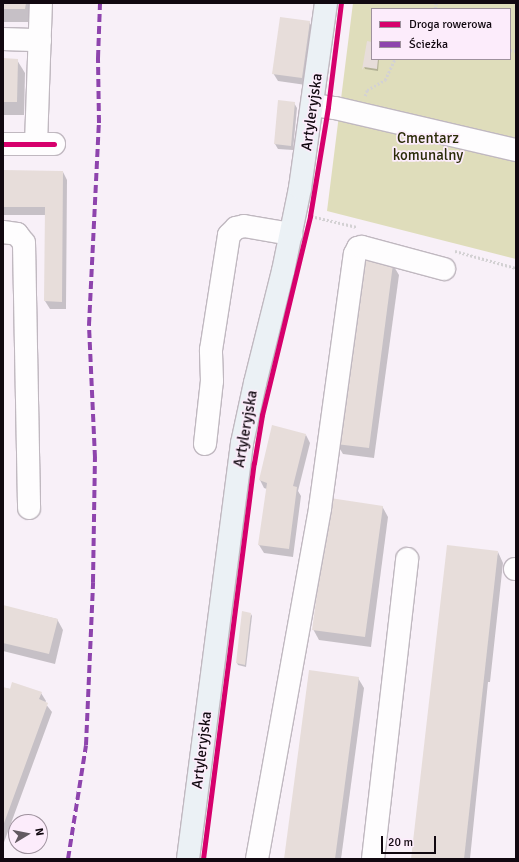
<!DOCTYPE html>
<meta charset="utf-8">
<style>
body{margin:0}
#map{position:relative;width:519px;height:862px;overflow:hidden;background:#f8f0f8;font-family:Signika,sans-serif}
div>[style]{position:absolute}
.green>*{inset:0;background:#dfddbb}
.shadow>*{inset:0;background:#0003}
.building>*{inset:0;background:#e7ddda}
.path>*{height:2.5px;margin-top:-1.25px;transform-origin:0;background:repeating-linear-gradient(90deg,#d3d1d3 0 2px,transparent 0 4px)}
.roads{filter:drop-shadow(1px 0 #c0b8c0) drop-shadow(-1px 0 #c0b8c0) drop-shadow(0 1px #c0b8c0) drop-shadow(0 -1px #c0b8c0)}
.minor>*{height:22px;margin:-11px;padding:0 11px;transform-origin:11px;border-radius:11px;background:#fefdfe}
.major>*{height:22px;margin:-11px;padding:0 11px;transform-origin:11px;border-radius:11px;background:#ebf1f5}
.quiet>*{height:4px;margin-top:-2px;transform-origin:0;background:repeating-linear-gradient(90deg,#8e44ad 0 8px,transparent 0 12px)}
.cycleway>*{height:5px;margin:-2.5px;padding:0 2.5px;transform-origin:2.5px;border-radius:2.5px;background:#d6006c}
span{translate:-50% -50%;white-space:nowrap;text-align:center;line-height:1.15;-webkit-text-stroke:3.5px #fcecfb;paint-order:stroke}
.street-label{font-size:15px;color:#110810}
.park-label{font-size:15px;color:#2b2c08}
.frame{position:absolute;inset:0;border:4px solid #110810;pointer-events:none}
.legend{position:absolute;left:371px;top:8px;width:140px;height:52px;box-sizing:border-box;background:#fcecfb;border:1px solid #9e919d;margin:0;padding:5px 7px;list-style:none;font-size:12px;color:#110810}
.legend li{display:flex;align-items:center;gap:8px;height:20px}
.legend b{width:20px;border:1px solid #9e919d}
.north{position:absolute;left:8px;top:814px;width:40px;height:40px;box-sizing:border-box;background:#fcecfb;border:1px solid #9e919d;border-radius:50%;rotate:80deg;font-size:11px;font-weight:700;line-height:16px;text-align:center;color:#110810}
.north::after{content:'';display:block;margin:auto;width:14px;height:18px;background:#625961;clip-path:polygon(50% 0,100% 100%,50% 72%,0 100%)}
.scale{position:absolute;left:381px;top:836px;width:55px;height:18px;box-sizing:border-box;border:2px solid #110810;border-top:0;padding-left:5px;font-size:12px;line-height:14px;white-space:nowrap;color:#110810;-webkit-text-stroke:3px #fcecfb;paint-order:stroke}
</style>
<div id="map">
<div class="green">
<i style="clip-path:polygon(evenodd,353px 3px,516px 3px,516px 259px,327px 211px,353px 3px,372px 9px,510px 9px,510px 59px,372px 59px,372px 9px)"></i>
</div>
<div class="shadow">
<i style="clip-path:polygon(3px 3px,33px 3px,33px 22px,3px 22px)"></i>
<i style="clip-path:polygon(309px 22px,314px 30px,306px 85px,278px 81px,273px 73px)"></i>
<i style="clip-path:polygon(372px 43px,372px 59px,379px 59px,378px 71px,365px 69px,364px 66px)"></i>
<i style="clip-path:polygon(3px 59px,17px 60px,25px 73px,24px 115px,3px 115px)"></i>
<i style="clip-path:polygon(294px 103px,297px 108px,293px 150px,278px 149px,275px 144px)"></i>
<i style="clip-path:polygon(3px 171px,63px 172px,67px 180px,66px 309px,50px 309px,45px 301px,46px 215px,3px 215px)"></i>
<i style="clip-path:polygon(393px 265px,399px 275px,374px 458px,343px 454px,337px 444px)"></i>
<i style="clip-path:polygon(306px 435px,310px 443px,298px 491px,301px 496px,293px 557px,264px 553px,259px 545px,267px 489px,264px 488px,260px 480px)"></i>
<i style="clip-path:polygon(382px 506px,388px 517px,371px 647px,319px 640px,313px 629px)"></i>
<i style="clip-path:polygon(498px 552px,503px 563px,490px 682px,488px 682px,470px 859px,412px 859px)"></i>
<i style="clip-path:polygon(3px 606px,57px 619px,63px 630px,55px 664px,3px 651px)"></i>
<i style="clip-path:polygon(251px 614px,252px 616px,246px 667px,238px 665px,237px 663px)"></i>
<i style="clip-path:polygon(358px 678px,364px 688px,341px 859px,285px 859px)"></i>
<i style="clip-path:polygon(3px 688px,41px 693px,46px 701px,45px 703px,52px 712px,3px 845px)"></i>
</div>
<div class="building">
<i style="clip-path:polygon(3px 3px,26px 3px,25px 9px,3px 9px)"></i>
<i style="clip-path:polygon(280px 17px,310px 21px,302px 78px,272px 74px)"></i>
<i style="clip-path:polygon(367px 41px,372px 42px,372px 59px,378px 59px,377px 69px,364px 67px,362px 70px)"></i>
<i style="clip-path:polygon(3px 58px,18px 59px,17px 102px,3px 102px)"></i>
<i style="clip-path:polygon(278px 100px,295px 102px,291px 146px,274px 144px)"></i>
<i style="clip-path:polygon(3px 170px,63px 171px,62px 302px,44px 301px,45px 207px,3px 207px)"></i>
<i style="clip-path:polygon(361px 259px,393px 264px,369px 448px,336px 444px)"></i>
<i style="clip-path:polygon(272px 425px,306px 434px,293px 486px,297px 487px,289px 549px,258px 545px,267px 483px,259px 480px)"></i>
<i style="clip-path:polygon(330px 498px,383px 506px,365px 637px,312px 630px)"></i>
<i style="clip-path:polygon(447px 545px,498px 551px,464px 859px,411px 859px)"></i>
<i style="clip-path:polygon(3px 605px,58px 619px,49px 654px,3px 643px)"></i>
<i style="clip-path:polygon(242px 611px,251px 613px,245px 665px,236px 663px)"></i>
<i style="clip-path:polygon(309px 670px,359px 677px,335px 859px,284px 859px)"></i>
<i style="clip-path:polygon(12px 682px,42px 692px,39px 699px,48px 703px,3px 826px,3px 687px,10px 689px)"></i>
</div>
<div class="path">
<i style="left:435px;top:9px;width:6px;rotate:-81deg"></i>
<i style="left:510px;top:50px;width:6px;rotate:9deg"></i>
<i style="left:365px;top:96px;width:6px;rotate:-72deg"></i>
<i style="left:367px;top:90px;width:21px;rotate:-29deg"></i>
<i style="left:385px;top:80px;width:23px;rotate:-65deg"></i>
<i style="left:315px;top:217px;width:43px;rotate:13.4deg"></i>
<i style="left:455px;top:251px;width:63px;rotate:15.6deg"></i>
</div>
<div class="roads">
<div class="minor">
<i style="left:3px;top:39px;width:37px;rotate:2deg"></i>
<i style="left:313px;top:105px;width:22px;rotate:8deg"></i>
<i style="left:335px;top:108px;width:186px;rotate:13.1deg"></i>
<i style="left:3px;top:144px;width:51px"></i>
<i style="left:36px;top:144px;width:141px;rotate:-88deg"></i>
<i style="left:3px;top:232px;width:14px;rotate:8deg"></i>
<i style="left:17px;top:234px;width:11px;rotate:52deg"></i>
<i style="left:24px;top:243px;width:265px;rotate:88.9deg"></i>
<i style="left:205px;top:444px;width:63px;rotate:-83.7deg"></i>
<i style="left:212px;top:381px;width:31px;rotate:-92deg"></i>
<i style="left:211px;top:350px;width:116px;rotate:-81.1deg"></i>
<i style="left:229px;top:235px;width:10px;rotate:-45deg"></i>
<i style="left:236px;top:228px;width:8px;rotate:-14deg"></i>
<i style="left:244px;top:226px;width:48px;rotate:9.7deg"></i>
<i style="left:515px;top:569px;width:1px"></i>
<i style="left:257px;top:859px;width:357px;rotate:-79.8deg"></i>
<i style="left:320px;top:508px;width:256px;rotate:-82.2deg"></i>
<i style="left:355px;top:254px;width:7px;rotate:-63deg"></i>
<i style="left:358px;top:248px;width:4px;rotate:-14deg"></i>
<i style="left:362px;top:247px;width:85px;rotate:15deg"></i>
<i style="left:373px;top:859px;width:302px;rotate:-83.5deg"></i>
</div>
<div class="major">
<i style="left:188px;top:859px;width:419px;rotate:-82.6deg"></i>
<i style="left:242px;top:443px;width:61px;rotate:-77.8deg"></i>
<i style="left:255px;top:383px;width:115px;rotate:-76deg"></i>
<i style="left:283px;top:271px;width:85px;rotate:-78.4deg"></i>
<i style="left:300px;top:188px;width:187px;rotate:-82deg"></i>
</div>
</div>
<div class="quiet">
<i style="left:68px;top:859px;width:115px;rotate:-81deg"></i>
<i style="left:86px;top:745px;width:163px;rotate:-87.5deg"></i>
<i style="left:93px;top:582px;width:124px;rotate:-89.1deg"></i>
<i style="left:95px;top:458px;width:133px;rotate:-92.6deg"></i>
<i style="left:89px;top:325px;width:202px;rotate:-87.2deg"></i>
<i style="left:99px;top:123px;width:65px;rotate:-90.9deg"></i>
<i style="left:98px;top:58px;width:55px;rotate:-87.9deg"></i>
</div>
<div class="cycleway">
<i style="left:3px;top:144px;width:51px"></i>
<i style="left:203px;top:859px;width:399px;rotate:-82.7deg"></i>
<i style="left:254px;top:463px;width:49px;rotate:-80.5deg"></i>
<i style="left:262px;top:415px;width:205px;rotate:-76.4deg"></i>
<i style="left:310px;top:216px;width:110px;rotate:-80.6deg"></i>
<i style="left:328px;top:107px;width:105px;rotate:-82.9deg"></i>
</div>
<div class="street-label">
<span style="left:312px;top:112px;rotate:-82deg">Artyleryjska</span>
<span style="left:246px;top:429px;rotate:-80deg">Artyleryjska</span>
<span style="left:202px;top:750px;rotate:-83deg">Artyleryjska</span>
</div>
<div class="park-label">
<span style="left:428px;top:147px">Cmentarz<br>komunalny</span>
</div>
<div class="frame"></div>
<ul class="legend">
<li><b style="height:5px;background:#d6006c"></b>Droga rowerowa</li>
<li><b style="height:5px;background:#8e44ad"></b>Ścieżka</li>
</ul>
<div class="north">N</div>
<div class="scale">20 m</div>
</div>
